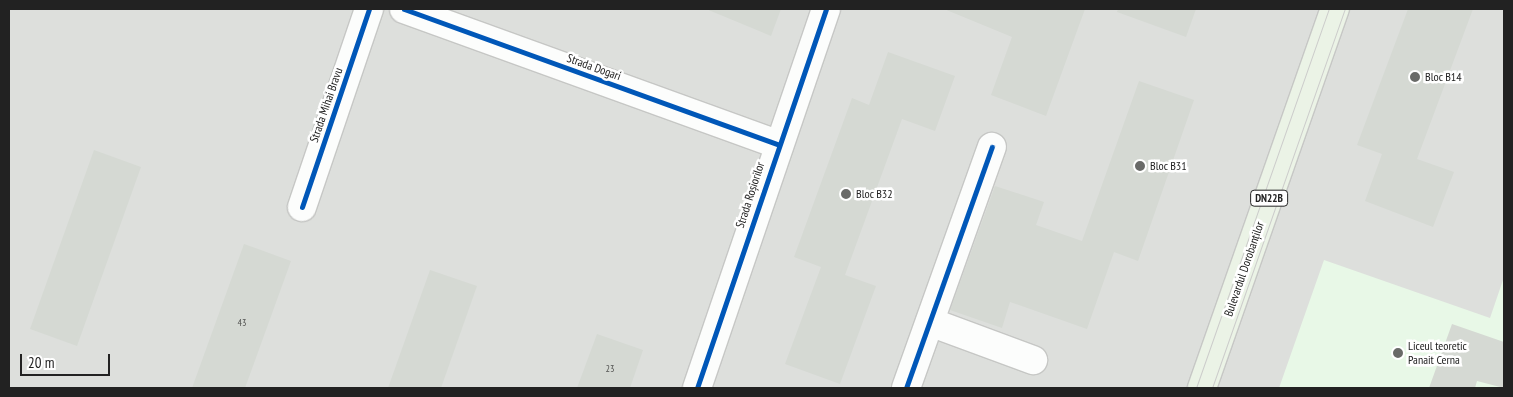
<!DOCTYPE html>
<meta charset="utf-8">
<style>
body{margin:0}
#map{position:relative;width:1513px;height:397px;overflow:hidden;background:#ecf0ea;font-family:"PT Sans Narrow",sans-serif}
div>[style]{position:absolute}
.residential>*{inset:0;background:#dddfdc}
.education>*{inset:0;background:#e8f8e7}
.building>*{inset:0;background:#d5d9d3}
.roads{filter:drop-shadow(1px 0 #c6c7c5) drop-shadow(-1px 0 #c6c7c5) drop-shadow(0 1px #c6c7c5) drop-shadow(0 -1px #c6c7c5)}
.street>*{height:28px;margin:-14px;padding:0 14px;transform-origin:14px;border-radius:14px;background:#fcfdfc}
.primary>*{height:28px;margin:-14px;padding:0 14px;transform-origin:14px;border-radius:14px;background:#ebf3e6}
.tram>*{height:1px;margin:-0.5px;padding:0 0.5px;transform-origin:0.5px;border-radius:0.5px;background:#cccccb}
.cycleway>*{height:5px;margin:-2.5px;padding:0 2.5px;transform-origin:2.5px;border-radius:2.5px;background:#0057b8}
.dots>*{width:14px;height:14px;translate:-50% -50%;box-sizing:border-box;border:2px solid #fff;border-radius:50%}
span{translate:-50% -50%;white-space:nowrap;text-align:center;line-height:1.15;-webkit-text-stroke:5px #fff;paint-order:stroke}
.number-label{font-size:10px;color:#50514f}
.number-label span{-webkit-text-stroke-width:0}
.shield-label span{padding:1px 4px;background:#fff;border:1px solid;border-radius:4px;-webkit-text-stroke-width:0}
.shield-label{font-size:11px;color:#222;font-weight:700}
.street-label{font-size:12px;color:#222}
.poi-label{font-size:12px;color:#222}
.left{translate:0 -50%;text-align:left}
.frame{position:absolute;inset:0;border:10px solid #222;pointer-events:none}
.scale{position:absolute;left:20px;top:354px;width:90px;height:22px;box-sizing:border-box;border:2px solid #222;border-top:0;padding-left:6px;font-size:15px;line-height:18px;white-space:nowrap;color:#222;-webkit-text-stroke:4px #fff;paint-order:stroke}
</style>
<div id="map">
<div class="residential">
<i style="clip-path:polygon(9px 9px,1504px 9px,1504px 388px,9px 388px)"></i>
</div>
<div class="education">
<i style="clip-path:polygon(1324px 260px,1490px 318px,1504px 277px,1504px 388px,1279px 388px)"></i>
</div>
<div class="building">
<i style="clip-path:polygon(706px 9px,781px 9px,771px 36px)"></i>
<i style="clip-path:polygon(944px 9px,1085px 9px,1046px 116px,991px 95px,1012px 37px)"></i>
<i style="clip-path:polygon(1118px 9px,1196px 9px,1186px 37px,1117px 12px)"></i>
<i style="clip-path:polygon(1408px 9px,1473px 9px,1417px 159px,1454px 172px,1433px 227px,1365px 201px,1382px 154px,1357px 145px)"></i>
<i style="clip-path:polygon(888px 52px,955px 76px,935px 131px,902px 119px,845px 275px,876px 286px,840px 384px,785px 364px,821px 267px,794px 257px,852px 98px,869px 105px)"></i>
<i style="clip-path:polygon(1139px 81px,1194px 100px,1138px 261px,1114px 252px,1087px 329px,1010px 302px,1002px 328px,950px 310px,995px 186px,1044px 202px,1036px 225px,1082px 241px)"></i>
<i style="clip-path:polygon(94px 150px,141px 167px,77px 346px,30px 329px)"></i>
<i style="clip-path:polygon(244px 244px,291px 261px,245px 388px,192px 388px)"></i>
<i style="clip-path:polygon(430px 270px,477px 286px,441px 388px,388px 388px)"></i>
<i style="clip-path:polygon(1452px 324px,1504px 342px,1504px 388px,1477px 381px,1475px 388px,1429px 388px)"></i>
<i style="clip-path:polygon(597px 334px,643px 350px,630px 388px,577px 388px)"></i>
</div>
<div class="roads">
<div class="street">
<i style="left:404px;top:9px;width:397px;rotate:19.9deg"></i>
<i style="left:302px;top:207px;width:209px;rotate:-71.3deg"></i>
<i style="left:930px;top:322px;width:110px;rotate:20.3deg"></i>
<i style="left:697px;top:388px;width:400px;rotate:-71.2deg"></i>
<i style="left:906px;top:388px;width:256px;rotate:-70.4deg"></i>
</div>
<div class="primary">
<i style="left:1202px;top:388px;width:402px;rotate:-70.7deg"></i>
</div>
</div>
<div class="tram">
<i style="left:1196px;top:388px;width:402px;rotate:-70.7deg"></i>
<i style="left:1212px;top:388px;width:402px;rotate:-70.7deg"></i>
</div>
<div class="cycleway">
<i style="left:404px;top:9px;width:397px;rotate:19.9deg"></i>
<i style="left:302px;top:207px;width:209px;rotate:-71.3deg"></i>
<i style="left:697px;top:388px;width:400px;rotate:-71.2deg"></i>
<i style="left:906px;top:388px;width:256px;rotate:-70.4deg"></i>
</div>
<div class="dots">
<i style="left:1415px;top:77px;background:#696a68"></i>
<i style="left:1140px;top:166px;background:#696a68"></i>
<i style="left:846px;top:194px;background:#696a68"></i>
<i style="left:1398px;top:353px;background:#696a68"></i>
</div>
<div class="number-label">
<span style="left:242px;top:323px">43</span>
<span style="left:610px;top:369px">23</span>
</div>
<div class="shield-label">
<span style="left:1269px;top:198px">DN22B</span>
</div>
<div class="street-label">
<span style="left:594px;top:67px;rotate:20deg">Strada Dogari</span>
<span style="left:326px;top:105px;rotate:-71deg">Strada Mihai Bravu</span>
<span style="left:750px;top:195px;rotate:-72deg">Strada Roșiorilor</span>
<span style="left:1244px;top:269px;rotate:-71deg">Bulevardul Dorobanților</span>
</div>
<div class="poi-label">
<span class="left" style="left:1425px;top:77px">Bloc B14</span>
<span class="left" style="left:1150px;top:166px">Bloc B31</span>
<span class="left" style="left:856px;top:194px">Bloc B32</span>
<span class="left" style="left:1408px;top:353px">Liceul teoretic<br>Panait Cerna</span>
</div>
<div class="frame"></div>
<div class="scale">20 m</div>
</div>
